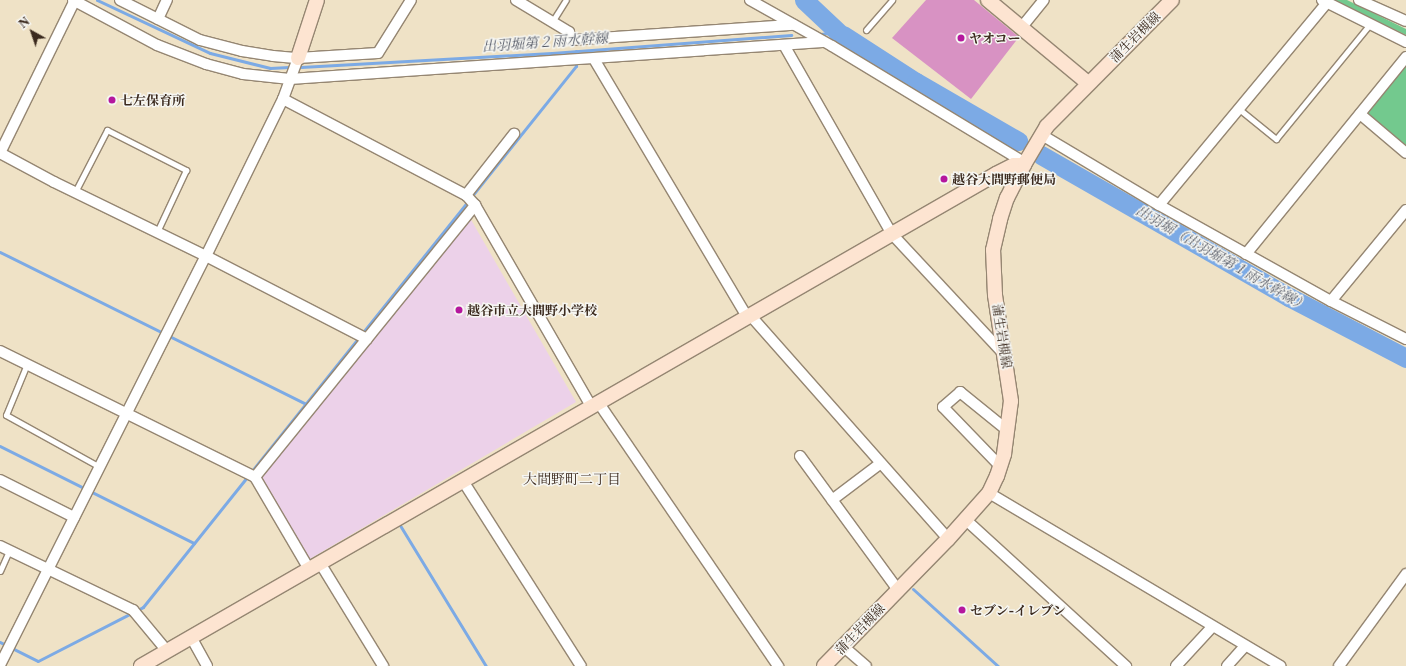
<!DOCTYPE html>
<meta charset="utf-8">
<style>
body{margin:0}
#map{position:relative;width:1406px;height:666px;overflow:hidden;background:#efe2c6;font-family:"Libre Caslon Text","Noto Serif JP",serif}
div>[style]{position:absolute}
.built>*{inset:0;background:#ecd1e9}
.green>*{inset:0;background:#73c98e}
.stream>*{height:3px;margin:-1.5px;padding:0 1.5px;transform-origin:1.5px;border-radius:1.5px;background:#7caae5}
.river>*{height:19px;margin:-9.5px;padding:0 9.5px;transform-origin:9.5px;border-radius:9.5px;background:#7caae5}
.building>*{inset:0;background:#d892c3}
.roads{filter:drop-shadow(1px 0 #958672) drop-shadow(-1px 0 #958672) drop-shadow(0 1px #958672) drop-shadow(0 -1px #958672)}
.lane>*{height:5px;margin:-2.5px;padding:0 2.5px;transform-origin:2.5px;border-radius:2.5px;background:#fff}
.street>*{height:10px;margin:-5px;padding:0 5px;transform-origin:5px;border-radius:5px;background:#fff}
.secondary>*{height:14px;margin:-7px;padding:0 7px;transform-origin:7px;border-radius:7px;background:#fde4d1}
.dots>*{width:11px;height:11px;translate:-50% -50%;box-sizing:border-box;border:2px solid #f6f6f2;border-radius:50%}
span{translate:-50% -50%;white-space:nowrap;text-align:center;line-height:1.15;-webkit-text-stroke:3px #f6f6f2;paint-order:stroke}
.street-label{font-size:13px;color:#3b2a1e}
.poi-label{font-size:13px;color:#3b2a1e;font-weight:700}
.left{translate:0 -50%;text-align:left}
.water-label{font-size:14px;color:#525764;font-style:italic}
.neighbourhood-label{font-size:14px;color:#3b2a1e}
.north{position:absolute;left:12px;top:12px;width:40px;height:40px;-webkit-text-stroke:3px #f6f6f2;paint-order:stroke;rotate:320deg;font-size:11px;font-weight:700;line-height:16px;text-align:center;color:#3b2a1e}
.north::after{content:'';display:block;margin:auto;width:14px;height:18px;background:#3b2a1e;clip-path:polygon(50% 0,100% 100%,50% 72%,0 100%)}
</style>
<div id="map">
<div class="built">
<i style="clip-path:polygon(470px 218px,576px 402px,308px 560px,258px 476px)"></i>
</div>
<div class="green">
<i style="clip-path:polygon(1333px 0,1347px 0,1406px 29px,1406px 35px)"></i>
<i style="clip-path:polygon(1406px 63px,1406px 146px,1365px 112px)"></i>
</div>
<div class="stream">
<i style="left:97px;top:0;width:125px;rotate:25.1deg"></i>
<i style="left:210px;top:53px;width:62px;rotate:14deg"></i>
<i style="left:270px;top:68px;width:19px;rotate:-3deg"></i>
<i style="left:820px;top:34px;width:18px;rotate:-6deg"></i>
<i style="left:301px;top:67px;width:251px;rotate:-3.2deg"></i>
<i style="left:552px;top:53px;width:240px;rotate:-4.3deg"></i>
<i style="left:471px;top:197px;width:168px;rotate:-51.3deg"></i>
<i style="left:576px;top:66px;width:15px;rotate:-90deg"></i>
<i style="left:0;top:252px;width:342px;rotate:26.4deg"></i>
<i style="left:0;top:446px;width:217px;rotate:26.6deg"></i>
<i style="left:398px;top:522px;width:169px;rotate:58.6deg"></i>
<i style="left:913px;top:589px;width:115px;rotate:42.2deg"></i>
<i style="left:0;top:642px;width:42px;rotate:26.6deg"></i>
<i style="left:38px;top:661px;width:118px;rotate:-27.2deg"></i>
<i style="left:143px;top:607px;width:520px;rotate:-51.32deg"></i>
</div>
<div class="river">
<i style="left:804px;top:0;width:47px;rotate:43.3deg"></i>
<i style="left:843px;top:35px;width:87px;rotate:32.8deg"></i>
<i style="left:916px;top:82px;width:118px;rotate:30deg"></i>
<i style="left:1041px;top:155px;width:286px;rotate:29.8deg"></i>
<i style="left:1289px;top:297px;width:132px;rotate:27.5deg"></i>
</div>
<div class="building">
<i style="clip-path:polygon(926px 0,974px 0,1019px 37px,971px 99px,892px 38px)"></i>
</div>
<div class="roads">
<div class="lane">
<i style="left:552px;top:22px;width:26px;rotate:-58deg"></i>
<i style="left:866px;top:30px;width:40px;rotate:-49deg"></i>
<i style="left:1239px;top:109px;width:48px;rotate:39deg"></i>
<i style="left:1276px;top:139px;width:149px;rotate:-50.7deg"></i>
<i style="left:75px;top:192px;width:70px;rotate:-62.7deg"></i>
<i style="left:107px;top:130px;width:89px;rotate:26.9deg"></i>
<i style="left:186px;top:170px;width:68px;rotate:115.1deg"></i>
<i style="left:27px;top:364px;width:55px;rotate:112.4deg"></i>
<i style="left:6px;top:415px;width:107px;rotate:29deg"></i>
<i style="left:0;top:571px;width:22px;rotate:-66deg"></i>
</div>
<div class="street">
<i style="left:73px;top:0;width:95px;rotate:28.2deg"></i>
<i style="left:157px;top:45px;width:53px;rotate:21.2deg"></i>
<i style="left:206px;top:64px;width:38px;rotate:15deg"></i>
<i style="left:243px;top:74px;width:47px;rotate:6.1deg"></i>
<i style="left:290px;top:79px;width:534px;rotate:-3.97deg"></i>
<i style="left:120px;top:0;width:89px;rotate:26.6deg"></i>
<i style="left:200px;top:40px;width:43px;rotate:14.7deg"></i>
<i style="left:242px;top:51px;width:31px;rotate:9deg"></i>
<i style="left:273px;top:56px;width:25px;rotate:5deg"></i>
<i style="left:298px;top:58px;width:80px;rotate:-3.6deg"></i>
<i style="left:378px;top:53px;width:62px;rotate:-58.1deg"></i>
<i style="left:516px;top:0;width:62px;rotate:31.1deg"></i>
<i style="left:569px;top:32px;width:8px;rotate:76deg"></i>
<i style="left:571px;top:40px;width:223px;rotate:-3.9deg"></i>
<i style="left:750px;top:0;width:94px;rotate:29.3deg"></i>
<i style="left:832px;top:46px;width:226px;rotate:31.2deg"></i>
<i style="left:1322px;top:0;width:94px;rotate:26.6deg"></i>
<i style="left:1359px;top:0;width:51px;rotate:24.1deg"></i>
<i style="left:158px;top:19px;width:21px;rotate:-65deg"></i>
<i style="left:1021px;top:28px;width:36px;rotate:-51deg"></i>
<i style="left:784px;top:45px;width:218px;rotate:60.3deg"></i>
<i style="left:892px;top:234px;width:164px;rotate:47deg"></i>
<i style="left:594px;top:59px;width:300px;rotate:59.3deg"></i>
<i style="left:283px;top:99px;width:207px;rotate:27.7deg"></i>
<i style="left:466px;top:195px;width:13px;rotate:48deg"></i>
<i style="left:475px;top:205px;width:232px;rotate:60deg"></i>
<i style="left:1360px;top:114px;width:60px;rotate:40.3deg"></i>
<i style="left:1042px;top:135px;width:136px;rotate:30.9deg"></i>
<i style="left:1159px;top:205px;width:197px;rotate:29.2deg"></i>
<i style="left:1331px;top:301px;width:84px;rotate:26.9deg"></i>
<i style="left:0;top:153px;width:61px;rotate:28.2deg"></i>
<i style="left:54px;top:182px;width:169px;rotate:26deg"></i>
<i style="left:206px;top:256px;width:181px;rotate:27.3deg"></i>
<i style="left:0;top:153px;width:170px;rotate:-63.9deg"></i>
<i style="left:466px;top:195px;width:78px;rotate:-51.8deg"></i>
<i style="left:1159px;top:205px;width:263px;rotate:-50.3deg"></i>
<i style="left:1246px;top:254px;width:254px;rotate:-50.9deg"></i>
<i style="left:1331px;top:301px;width:118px;rotate:-50.5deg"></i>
<i style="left:750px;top:315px;width:299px;rotate:48.5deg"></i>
<i style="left:0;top:351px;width:284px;rotate:26.3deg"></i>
<i style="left:255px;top:477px;width:107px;rotate:59.6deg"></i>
<i style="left:598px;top:402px;width:320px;rotate:55.7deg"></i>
<i style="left:800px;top:456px;width:166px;rotate:53.8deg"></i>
<i style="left:1000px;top:466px;width:82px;rotate:-134deg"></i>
<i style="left:943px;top:407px;width:23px;rotate:-41deg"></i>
<i style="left:960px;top:392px;width:60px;rotate:39deg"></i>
<i style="left:255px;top:477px;width:350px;rotate:-51deg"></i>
<i style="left:0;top:480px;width:83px;rotate:26.6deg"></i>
<i style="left:463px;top:481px;width:219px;rotate:57.5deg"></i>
<i style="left:989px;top:493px;width:339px;rotate:30.7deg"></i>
<i style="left:832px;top:500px;width:61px;rotate:-37.1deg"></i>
<i style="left:966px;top:520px;width:217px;rotate:42.4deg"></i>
<i style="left:0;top:546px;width:148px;rotate:25.7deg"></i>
<i style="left:133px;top:610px;width:53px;rotate:50.3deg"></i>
<i style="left:320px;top:563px;width:121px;rotate:58.5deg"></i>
<i style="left:191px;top:637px;width:33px;rotate:61deg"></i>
<i style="left:844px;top:647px;width:29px;rotate:41deg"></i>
<i style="left:0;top:665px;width:458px;rotate:-63.3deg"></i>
<i style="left:206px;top:256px;width:175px;rotate:-63.9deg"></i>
<i style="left:283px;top:99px;width:44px;rotate:-69.9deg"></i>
<i style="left:1176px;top:666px;width:53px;rotate:-47.3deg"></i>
<i style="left:1227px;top:666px;width:27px;rotate:-48deg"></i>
<i style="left:1339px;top:666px;width:114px;rotate:-53.9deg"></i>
</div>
<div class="secondary">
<i style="left:988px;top:0;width:130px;rotate:39.7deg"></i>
<i style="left:298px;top:58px;width:61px;rotate:-71.9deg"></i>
<i style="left:141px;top:666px;width:986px;rotate:-29.92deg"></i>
<i style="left:996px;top:174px;width:20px;rotate:-27deg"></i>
<i style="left:1014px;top:165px;width:10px"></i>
<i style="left:824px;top:666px;width:177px;rotate:-45.7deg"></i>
<i style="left:948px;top:539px;width:62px;rotate:-48.3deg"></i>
<i style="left:989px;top:493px;width:19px;rotate:-65deg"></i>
<i style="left:997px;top:476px;width:23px;rotate:-72deg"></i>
<i style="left:1004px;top:454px;width:53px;rotate:-82.5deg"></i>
<i style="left:1011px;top:401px;width:107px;rotate:-98.6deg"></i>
<i style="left:995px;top:295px;width:45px;rotate:-92.5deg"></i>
<i style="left:993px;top:250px;width:32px;rotate:-77deg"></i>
<i style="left:1000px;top:219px;width:22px;rotate:-72deg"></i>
<i style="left:1007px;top:198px;width:39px;rotate:-63deg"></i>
<i style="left:1025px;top:163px;width:43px;rotate:-59.3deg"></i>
<i style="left:1047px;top:126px;width:177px;rotate:-45.2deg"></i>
</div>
</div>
<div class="dots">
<i style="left:961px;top:38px;background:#b5179e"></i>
<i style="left:112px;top:100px;background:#b5179e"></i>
<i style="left:944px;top:179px;background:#b5179e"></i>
<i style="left:459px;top:310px;background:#b5179e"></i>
<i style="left:962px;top:610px;background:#b5179e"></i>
</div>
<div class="street-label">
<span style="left:1135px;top:37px;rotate:-45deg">蒲生岩槻線</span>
<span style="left:1002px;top:336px;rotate:81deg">蒲生岩槻線</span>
<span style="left:860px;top:629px;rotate:-46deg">蒲生岩槻線</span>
</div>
<div class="poi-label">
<span class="left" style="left:969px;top:38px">ヤオコー</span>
<span class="left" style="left:120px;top:100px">七左保育所</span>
<span class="left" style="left:952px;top:179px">越谷大間野郵便局</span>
<span class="left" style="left:467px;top:310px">越谷市立大間野小学校</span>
<span class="left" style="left:970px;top:610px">セブン-イレブン</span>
</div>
<div class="water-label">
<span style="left:545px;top:42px;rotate:-4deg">出羽堀第２雨水幹線</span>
<span style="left:1222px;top:258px;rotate:30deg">出羽堀（出羽堀第１雨水幹線）</span>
</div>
<div class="neighbourhood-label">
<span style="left:572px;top:479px">大間野町二丁目</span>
</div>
<div class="north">N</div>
</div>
